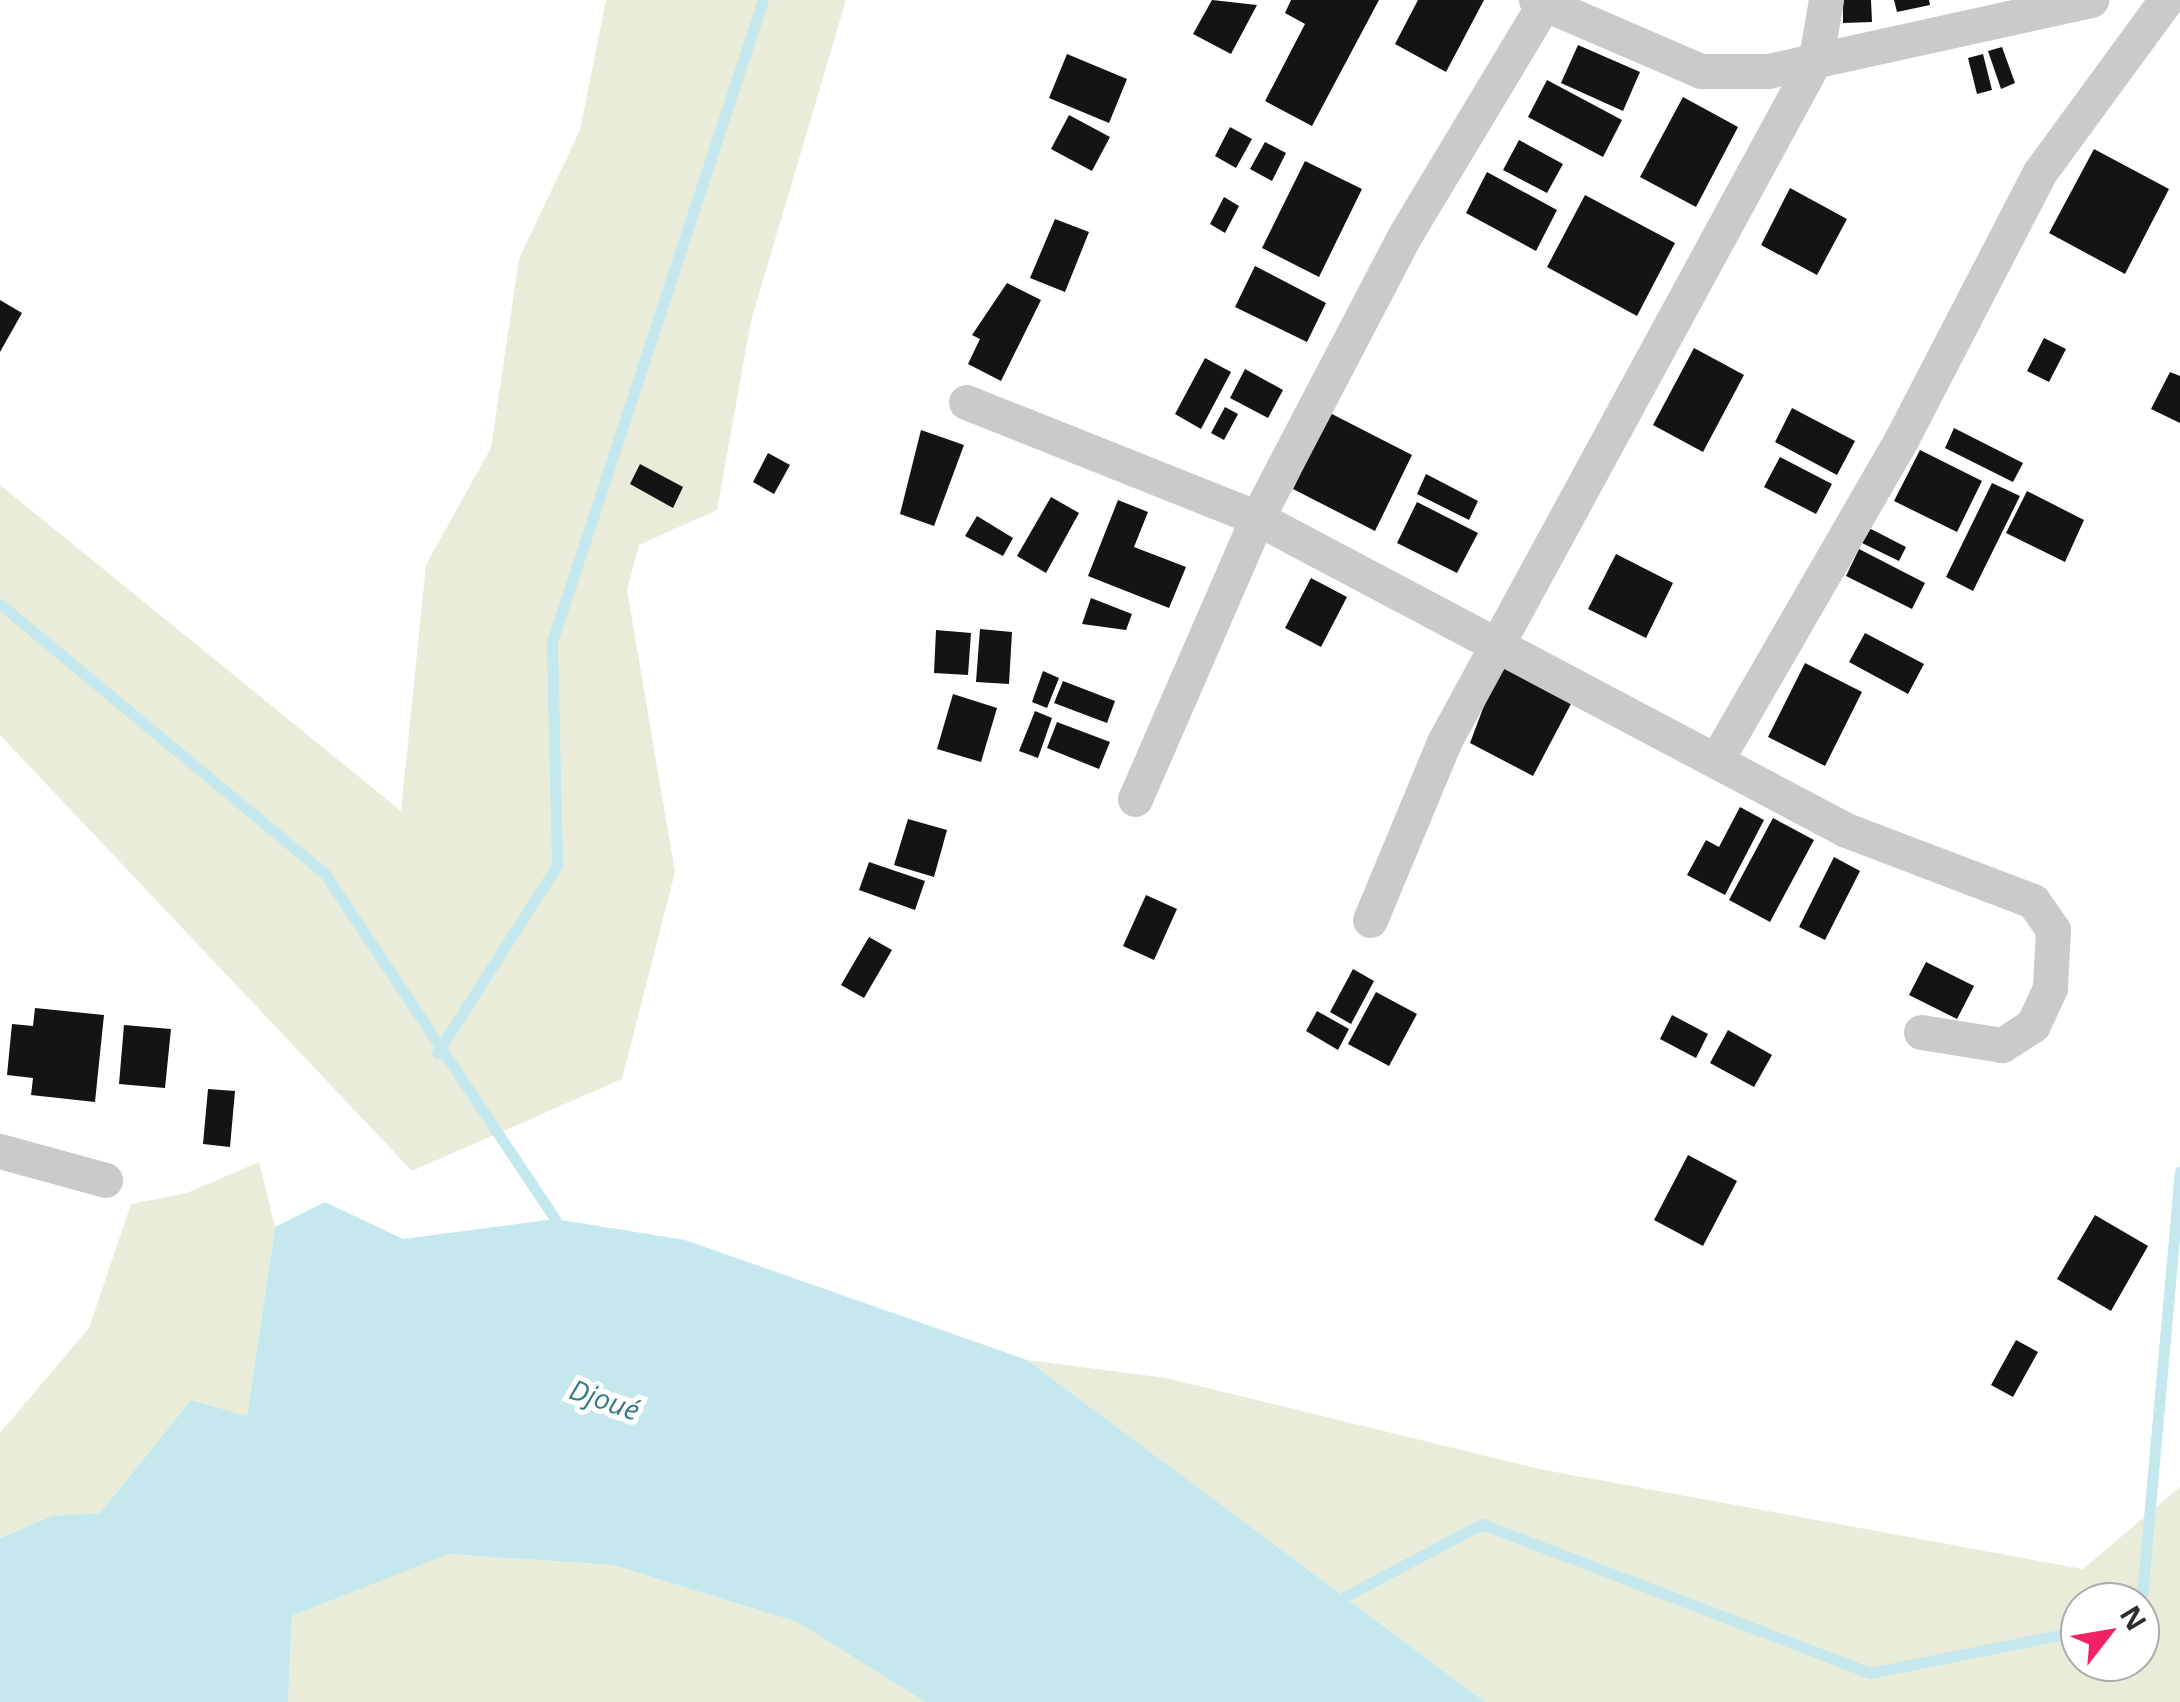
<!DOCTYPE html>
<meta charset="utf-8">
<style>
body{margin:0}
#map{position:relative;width:2180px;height:1702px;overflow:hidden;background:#fff;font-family:"Open Sans",sans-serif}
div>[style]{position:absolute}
.green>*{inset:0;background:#e8ecd9}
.water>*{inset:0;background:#c4e8ed}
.stream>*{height:11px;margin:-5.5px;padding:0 5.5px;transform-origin:5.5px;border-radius:5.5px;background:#c4e8ed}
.building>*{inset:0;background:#141414}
.street>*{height:35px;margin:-17.5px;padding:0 17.5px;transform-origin:17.5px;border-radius:17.5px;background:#cacaca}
span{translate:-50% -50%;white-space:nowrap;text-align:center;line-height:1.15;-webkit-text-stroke:10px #fff;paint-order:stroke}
.water-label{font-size:28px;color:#327b87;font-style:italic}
.north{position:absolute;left:2060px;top:1582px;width:100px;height:100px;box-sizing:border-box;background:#fff;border:2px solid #ababab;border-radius:50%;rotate:59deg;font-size:28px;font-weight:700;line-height:40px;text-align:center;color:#2d2d2d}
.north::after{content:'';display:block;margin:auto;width:35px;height:45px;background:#f12264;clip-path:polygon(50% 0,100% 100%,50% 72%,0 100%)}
</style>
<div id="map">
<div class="green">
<i style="clip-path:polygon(606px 0,846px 0,751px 321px,717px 510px,639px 545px,627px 590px,675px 872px,622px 1079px,412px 1171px,0 735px,0 485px,401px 811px,426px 565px,491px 448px,519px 259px,580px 130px)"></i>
<i style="clip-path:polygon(259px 1162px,275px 1227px,247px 1416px,191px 1400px,100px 1513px,52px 1516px,0 1538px,0 1433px,89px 1328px,131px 1204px,187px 1193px)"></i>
<i style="clip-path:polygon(evenodd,1027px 1360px,1166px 1378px,1539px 1469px,2083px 1569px,2180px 1487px,2180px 1702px,1485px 1702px,1027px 1360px,2080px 1602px,2140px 1602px,2140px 1662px,2080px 1662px,2080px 1602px)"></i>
<i style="clip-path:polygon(447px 1554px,613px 1565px,797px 1622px,925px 1702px,288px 1702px,292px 1616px)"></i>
</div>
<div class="water">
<i style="clip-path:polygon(325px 1202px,403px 1239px,555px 1219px,685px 1240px,1027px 1360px,1485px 1702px,925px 1702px,797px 1622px,613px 1565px,448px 1554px,292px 1616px,288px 1702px,0 1702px,0 1538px,52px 1516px,100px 1513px,191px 1400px,247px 1416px,275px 1227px)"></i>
</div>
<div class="stream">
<i style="left:0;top:604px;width:423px;rotate:39.7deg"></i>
<i style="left:325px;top:874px;width:415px;rotate:56.3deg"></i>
<i style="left:555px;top:1219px;width:14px;rotate:98deg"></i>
<i style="left:437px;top:1053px;width:223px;rotate:-57.4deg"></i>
<i style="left:557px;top:865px;width:223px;rotate:-91.3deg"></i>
<i style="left:552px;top:642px;width:676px;rotate:-71.81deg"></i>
<i style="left:1340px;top:1599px;width:161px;rotate:-27.8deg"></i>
<i style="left:1482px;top:1524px;width:416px;rotate:21deg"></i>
<i style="left:1870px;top:1673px;width:214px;rotate:-11.3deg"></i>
<i style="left:2140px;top:1619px;width:449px;rotate:-84.9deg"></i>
</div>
<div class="building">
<i style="clip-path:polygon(1212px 0,1257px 5px,1231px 54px,1193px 34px)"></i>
<i style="clip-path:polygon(1291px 0,1379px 0,1312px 126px,1265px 101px,1305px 24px,1285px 13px)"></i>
<i style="clip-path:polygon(1418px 0,1484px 0,1446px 72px,1395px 44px)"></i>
<i style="clip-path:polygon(1843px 0,1871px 0,1872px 22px,1843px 23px)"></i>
<i style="clip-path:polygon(1894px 0,1929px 0,1930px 5px,1897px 12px)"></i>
<i style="clip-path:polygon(1578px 45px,1640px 72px,1623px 111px,1561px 83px)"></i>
<i style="clip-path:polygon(2002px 47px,2015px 83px,2001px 89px,1988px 51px)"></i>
<i style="clip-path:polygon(1067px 54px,1127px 79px,1109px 123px,1049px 98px)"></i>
<i style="clip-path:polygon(1983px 54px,1992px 90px,1977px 94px,1968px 58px)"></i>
<i style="clip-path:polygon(1547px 80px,1622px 120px,1603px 157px,1528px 117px)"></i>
<i style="clip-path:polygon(1683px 97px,1738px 127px,1696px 207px,1640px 177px)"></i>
<i style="clip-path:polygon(1069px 115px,1110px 137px,1092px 171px,1051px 149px)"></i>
<i style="clip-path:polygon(1230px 127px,1252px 139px,1236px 168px,1215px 156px)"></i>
<i style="clip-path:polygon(1519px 140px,1563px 164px,1547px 193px,1503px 170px)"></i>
<i style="clip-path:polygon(1265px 142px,1286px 153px,1272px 181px,1250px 169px)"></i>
<i style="clip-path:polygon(2094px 149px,2169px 189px,2125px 274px,2049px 233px)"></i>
<i style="clip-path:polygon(1305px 161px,1362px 189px,1319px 277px,1262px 248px)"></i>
<i style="clip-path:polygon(1487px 172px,1557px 210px,1536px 251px,1466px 213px)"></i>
<i style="clip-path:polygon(1790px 188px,1847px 219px,1817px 275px,1761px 245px)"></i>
<i style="clip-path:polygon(1585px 195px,1675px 243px,1637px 316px,1547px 267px)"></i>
<i style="clip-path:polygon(1224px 197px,1239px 206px,1225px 233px,1210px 224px)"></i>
<i style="clip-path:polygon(1055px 219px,1089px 232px,1065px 292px,1030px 278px)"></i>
<i style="clip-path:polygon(1255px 266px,1326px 303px,1307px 342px,1235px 307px)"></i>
<i style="clip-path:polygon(1007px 283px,1041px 300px,1001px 381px,968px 364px,980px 339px,972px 335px)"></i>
<i style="clip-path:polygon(0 300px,22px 313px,0 352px)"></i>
<i style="clip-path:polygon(2044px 338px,2066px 349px,2049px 382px,2027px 371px)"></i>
<i style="clip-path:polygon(1694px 348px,1744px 375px,1703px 452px,1653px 425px)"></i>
<i style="clip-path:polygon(1205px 358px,1231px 372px,1201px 429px,1175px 414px)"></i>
<i style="clip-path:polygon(1245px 369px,1283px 390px,1268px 418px,1230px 398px)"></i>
<i style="clip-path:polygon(2170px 372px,2180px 376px,2180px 423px,2151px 409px)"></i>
<i style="clip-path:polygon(1225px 407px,1238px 414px,1224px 440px,1211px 433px)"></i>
<i style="clip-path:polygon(1792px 408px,1855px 441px,1837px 475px,1775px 442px)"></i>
<i style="clip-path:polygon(1330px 413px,1412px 455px,1375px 531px,1293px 489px)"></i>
<i style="clip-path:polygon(1954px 428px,2023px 463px,2013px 482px,1945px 448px)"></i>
<i style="clip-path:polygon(921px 430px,964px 445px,934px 526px,900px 514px)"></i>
<i style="clip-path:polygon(1920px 450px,1982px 481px,1957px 532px,1894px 501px)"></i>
<i style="clip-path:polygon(768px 453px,790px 465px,774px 494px,753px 482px)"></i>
<i style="clip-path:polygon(1780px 457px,1832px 484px,1816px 514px,1764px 487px)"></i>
<i style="clip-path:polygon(640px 464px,683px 487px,673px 508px,630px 484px)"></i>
<i style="clip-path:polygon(1426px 474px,1478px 501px,1469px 520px,1417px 494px)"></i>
<i style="clip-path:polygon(1992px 483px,2020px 496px,1973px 591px,1946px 577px)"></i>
<i style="clip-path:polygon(2027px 491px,2084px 520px,2065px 562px,2006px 533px)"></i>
<i style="clip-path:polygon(1051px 497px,1079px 513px,1046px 573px,1017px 556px)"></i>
<i style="clip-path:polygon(1118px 500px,1148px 512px,1134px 547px,1186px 567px,1169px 608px,1088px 576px)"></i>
<i style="clip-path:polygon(1417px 502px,1478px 533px,1457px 573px,1397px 543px)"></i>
<i style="clip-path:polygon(977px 516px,1013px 538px,1003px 556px,965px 536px)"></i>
<i style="clip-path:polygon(1869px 528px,1906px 547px,1899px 561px,1862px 543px)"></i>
<i style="clip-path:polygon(1859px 549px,1925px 583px,1912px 609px,1846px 576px)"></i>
<i style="clip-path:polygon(1616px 554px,1673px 583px,1646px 638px,1588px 609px)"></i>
<i style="clip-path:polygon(1311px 578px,1347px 597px,1321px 647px,1285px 628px)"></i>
<i style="clip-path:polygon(1091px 598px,1132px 614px,1126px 630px,1082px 624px)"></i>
<i style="clip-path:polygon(980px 629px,1012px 632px,1009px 684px,976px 682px)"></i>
<i style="clip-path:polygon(936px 630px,971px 633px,968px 675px,934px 673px)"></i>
<i style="clip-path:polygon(1865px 633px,1924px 664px,1908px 694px,1849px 662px)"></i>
<i style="clip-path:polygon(1500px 663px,1572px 702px,1533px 776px,1470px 743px)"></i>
<i style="clip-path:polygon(1805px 663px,1862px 692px,1825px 766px,1768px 737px)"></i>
<i style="clip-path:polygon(1043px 671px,1059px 678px,1047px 708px,1032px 702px)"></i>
<i style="clip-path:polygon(1063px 681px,1115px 701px,1107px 723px,1054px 703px)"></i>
<i style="clip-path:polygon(953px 694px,997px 708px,981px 762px,937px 749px)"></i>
<i style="clip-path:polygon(1035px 711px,1052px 718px,1038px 758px,1019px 751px)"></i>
<i style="clip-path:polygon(1057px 722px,1110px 742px,1099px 769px,1047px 748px)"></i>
<i style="clip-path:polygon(1740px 807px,1764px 820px,1725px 895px,1687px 875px,1706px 840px,1719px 847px)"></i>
<i style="clip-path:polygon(1773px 818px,1814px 840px,1770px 922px,1729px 900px)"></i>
<i style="clip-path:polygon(908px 819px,947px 830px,934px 877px,894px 865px)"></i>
<i style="clip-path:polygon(1834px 857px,1860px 871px,1825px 940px,1799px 927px)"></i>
<i style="clip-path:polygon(869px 862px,925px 881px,915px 910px,859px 890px)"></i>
<i style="clip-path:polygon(1146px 895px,1177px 909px,1154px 960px,1123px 946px)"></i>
<i style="clip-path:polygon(869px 937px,892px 950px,864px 998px,841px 985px)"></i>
<i style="clip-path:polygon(1926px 962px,1974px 986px,1957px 1019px,1909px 995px)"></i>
<i style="clip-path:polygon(1353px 969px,1374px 981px,1351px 1024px,1330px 1012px)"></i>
<i style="clip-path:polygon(1376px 992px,1417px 1014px,1389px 1066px,1348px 1044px)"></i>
<i style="clip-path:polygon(35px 1008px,104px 1015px,95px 1102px,31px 1095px,33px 1078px,7px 1075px,12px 1024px,33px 1026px)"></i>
<i style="clip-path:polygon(1317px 1011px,1349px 1029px,1338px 1050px,1306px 1031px)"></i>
<i style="clip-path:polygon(1672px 1015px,1708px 1034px,1696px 1058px,1660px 1039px)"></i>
<i style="clip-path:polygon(124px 1025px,171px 1029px,165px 1088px,119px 1084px)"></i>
<i style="clip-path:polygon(1728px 1030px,1772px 1055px,1754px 1087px,1710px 1063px)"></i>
<i style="clip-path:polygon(208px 1089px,235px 1091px,230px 1147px,203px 1144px)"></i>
<i style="clip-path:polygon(1688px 1155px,1737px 1181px,1703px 1246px,1654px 1220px)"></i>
<i style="clip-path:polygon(2095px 1215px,2148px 1246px,2111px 1311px,2057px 1279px)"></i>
<i style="clip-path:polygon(2016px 1340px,2038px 1352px,2013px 1397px,1991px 1385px)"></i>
</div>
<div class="street">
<i style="left:1536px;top:0;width:180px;rotate:23.3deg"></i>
<i style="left:1701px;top:71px;width:67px"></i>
<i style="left:1768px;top:71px;width:331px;rotate:-12.4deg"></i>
<i style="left:966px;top:402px;width:313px;rotate:21.7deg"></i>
<i style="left:1257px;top:518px;width:667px;rotate:27.91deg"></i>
<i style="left:1846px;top:830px;width:200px;rotate:20.8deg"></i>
<i style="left:2033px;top:901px;width:35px;rotate:55deg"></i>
<i style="left:2053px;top:930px;width:58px;rotate:93deg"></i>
<i style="left:2050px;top:988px;width:41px;rotate:114.7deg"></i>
<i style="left:2033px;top:1025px;width:37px;rotate:147deg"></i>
<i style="left:2002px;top:1045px;width:82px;rotate:-170.9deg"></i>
<i style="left:1718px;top:757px;width:366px;rotate:-60deg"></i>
<i style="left:1901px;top:440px;width:302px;rotate:-62.6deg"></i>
<i style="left:2040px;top:172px;width:213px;rotate:-53.8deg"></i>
<i style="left:1135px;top:799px;width:306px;rotate:-66.5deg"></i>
<i style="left:1257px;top:518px;width:319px;rotate:-62.4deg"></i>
<i style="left:1405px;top:235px;width:270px;rotate:-59deg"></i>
<i style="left:1370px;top:920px;width:193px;rotate:-67.4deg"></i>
<i style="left:1444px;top:742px;width:779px;rotate:-61.46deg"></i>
<i style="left:1816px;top:58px;width:59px;rotate:-80.2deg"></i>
<i style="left:0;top:1151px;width:109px;rotate:15.4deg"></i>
</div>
<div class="water-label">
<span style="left:605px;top:1399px;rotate:19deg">Djoué</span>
</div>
<div class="north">N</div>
</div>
